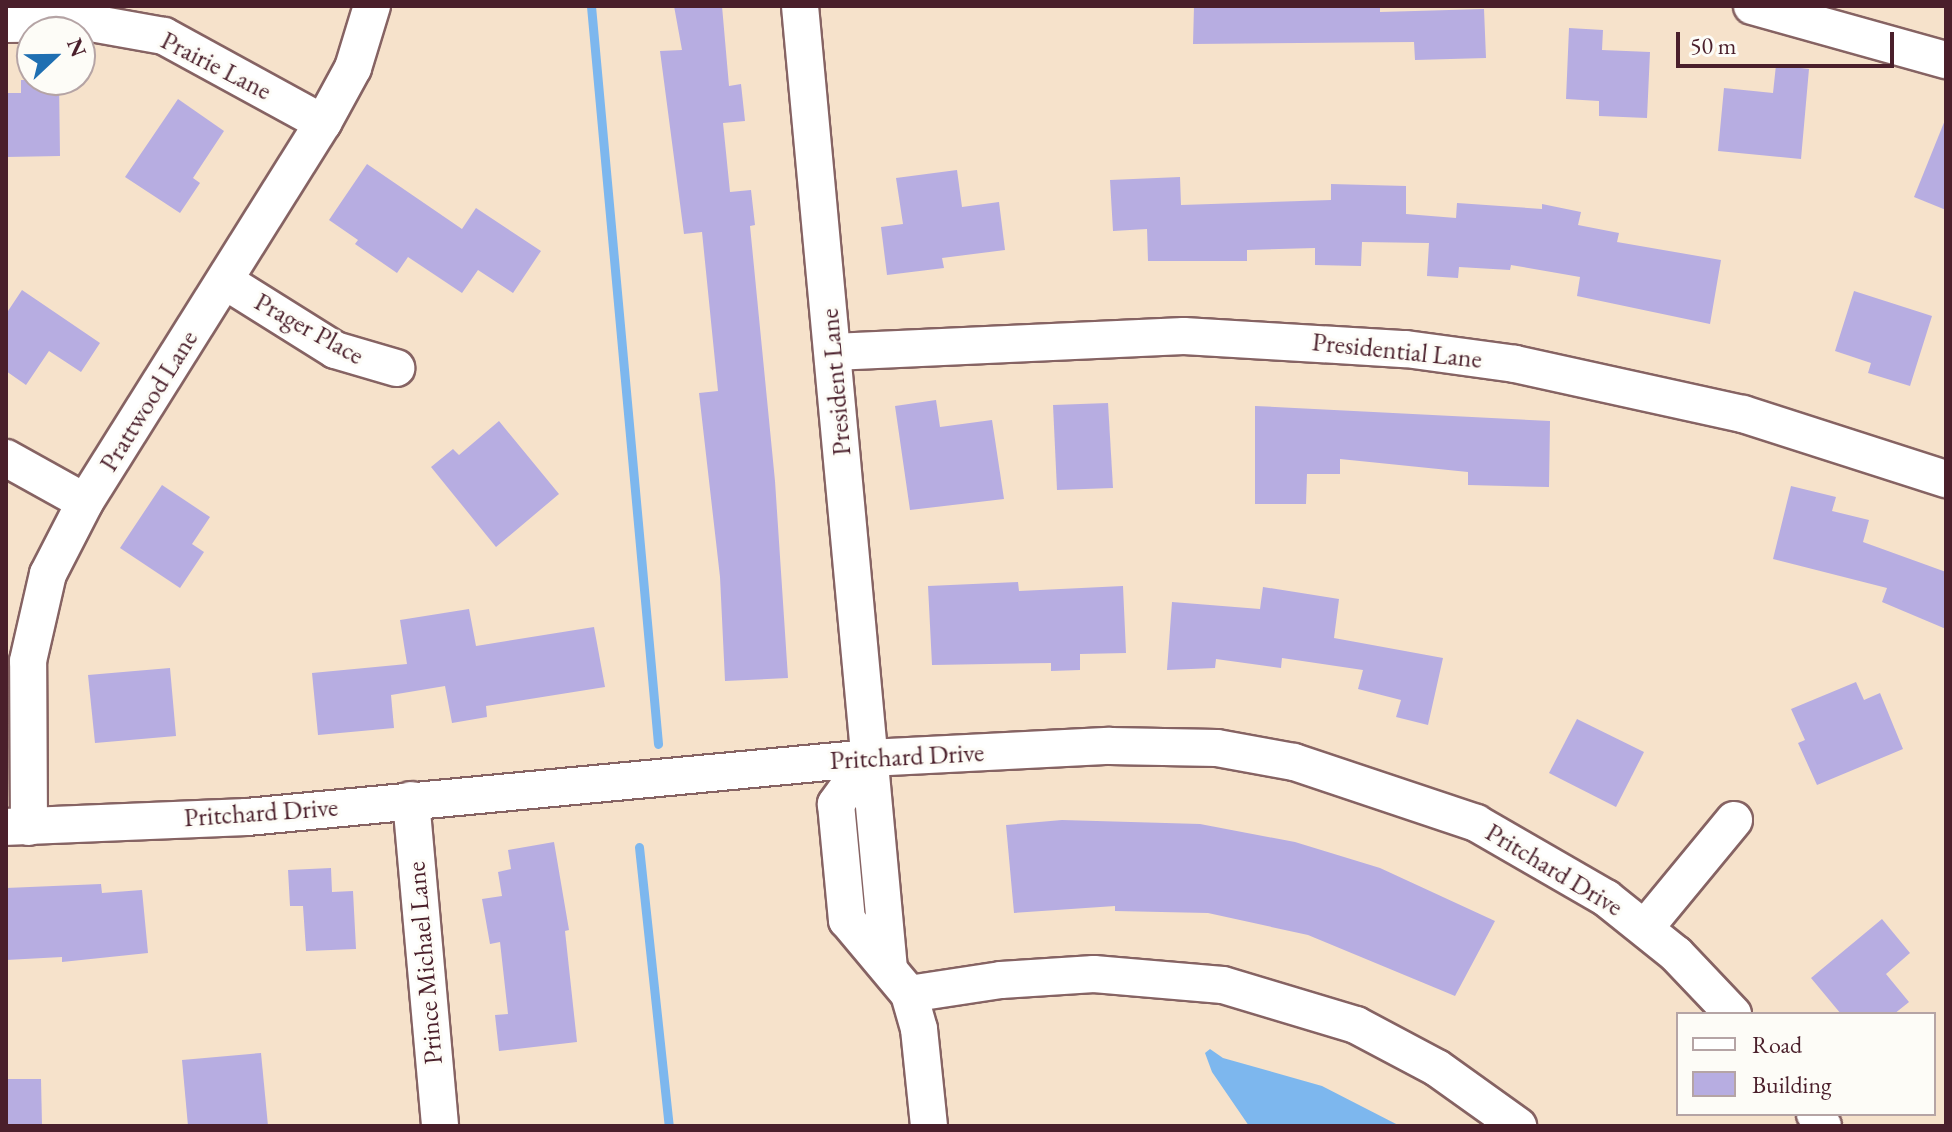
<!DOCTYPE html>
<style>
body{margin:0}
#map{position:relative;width:1952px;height:1132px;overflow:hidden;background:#f6e2cb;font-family:"EB Garamond",serif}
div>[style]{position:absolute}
.water>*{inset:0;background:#7db7ee}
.stream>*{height:9px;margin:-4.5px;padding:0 4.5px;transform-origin:4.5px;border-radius:4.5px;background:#7db7ee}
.building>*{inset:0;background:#b7ade1}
.roads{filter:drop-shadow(2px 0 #866363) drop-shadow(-2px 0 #866363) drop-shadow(0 2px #866363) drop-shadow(0 -2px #866363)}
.minor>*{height:36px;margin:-18px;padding:0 18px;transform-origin:18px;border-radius:18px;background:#fff}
span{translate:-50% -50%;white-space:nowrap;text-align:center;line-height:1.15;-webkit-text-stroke:6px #fdfcf7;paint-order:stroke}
.street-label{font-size:26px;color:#4a1f2b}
.frame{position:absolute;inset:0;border:8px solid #4a1f2b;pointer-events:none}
.legend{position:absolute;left:1676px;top:1012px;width:260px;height:104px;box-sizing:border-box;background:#fdfcf7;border:2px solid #b5a4a5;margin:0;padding:10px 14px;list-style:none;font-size:24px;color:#4a1f2b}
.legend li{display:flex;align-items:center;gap:16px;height:40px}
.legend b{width:40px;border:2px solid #b5a4a5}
.north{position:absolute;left:16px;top:16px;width:80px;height:80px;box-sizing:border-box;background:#fdfcf7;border:2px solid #b5a4a5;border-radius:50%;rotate:68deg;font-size:22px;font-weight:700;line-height:32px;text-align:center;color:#4a1f2b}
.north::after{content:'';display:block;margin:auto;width:28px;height:36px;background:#1f6fb2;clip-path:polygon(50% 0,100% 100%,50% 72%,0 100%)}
.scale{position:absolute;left:1676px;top:32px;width:218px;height:36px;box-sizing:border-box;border:4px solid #4a1f2b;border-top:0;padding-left:10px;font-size:24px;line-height:28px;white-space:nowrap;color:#4a1f2b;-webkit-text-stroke:6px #fdfcf7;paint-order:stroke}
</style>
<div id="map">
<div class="water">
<i style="clip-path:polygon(1210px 1049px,1223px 1058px,1322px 1086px,1400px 1126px,1249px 1126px,1212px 1072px,1205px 1053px)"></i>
</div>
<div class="stream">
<i style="left:591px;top:6px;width:741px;rotate:84.81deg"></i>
<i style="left:639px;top:847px;width:281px;rotate:83.9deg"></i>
</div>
<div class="building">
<i style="clip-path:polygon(674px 6px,722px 6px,729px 86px,741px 84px,745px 121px,723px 123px,730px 192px,751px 190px,755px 225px,750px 226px,775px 481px,788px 678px,725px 681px,720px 577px,699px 393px,718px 391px,702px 232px,684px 234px,660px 51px,682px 50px)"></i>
<i style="clip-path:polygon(1194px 6px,1380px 6px,1380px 12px,1484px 9px,1486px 58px,1415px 60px,1414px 42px,1193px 44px)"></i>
<i style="clip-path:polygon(1569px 28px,1603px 30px,1602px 50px,1650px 52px,1647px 118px,1599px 116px,1599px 101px,1566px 99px)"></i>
<i style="clip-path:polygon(1776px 65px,1809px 69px,1801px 159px,1718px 151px,1724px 88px,1773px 93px)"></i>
<i style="clip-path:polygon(21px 80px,59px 80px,60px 156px,6px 157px,6px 93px,21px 93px)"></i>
<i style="clip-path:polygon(178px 99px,224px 131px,193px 178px,200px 183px,180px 213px,125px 177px)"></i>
<i style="clip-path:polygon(1945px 120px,1946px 120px,1946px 210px,1914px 197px)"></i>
<i style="clip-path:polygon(367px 164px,462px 229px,476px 208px,541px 251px,513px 293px,478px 270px,462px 293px,408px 257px,397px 273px,355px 244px,358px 240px,329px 220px)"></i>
<i style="clip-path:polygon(957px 170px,962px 207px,999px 202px,1005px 250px,942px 258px,944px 268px,887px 275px,881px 227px,903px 224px,896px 178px)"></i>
<i style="clip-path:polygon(1180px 177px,1181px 205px,1331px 200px,1331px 184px,1406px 186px,1406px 214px,1456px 218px,1457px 203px,1542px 209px,1542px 204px,1581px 212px,1578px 225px,1619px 233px,1617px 242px,1721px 260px,1710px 324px,1577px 296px,1580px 277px,1511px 265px,1510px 270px,1459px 267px,1458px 278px,1427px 276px,1429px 243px,1362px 242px,1361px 266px,1315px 265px,1315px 248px,1247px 250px,1247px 261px,1148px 261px,1147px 229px,1113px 231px,1110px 180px)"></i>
<i style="clip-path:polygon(22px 290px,100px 343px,81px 372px,49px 351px,26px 385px,6px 371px,6px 314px)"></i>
<i style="clip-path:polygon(1854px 291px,1932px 316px,1910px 386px,1868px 373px,1871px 363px,1835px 351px)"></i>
<i style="clip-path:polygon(936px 400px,940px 427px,992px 420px,1004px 499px,910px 510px,895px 406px)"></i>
<i style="clip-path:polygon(1108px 403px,1113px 488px,1057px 490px,1053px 405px)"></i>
<i style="clip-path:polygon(1255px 406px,1550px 421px,1549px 487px,1468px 485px,1468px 472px,1340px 459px,1340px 474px,1307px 474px,1306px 504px,1255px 504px)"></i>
<i style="clip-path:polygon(499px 421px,559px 494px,496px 547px,431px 467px,453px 449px,459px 455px)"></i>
<i style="clip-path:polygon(162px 485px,210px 517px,192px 544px,204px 552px,180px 588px,120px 548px)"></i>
<i style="clip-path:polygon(1791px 486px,1836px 497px,1832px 511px,1869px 520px,1863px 542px,1946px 572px,1946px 629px,1882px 602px,1887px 588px,1773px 559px)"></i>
<i style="clip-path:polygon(1018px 582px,1019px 591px,1123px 586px,1126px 653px,1080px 654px,1080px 670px,1051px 671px,1051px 663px,932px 665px,928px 586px)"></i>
<i style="clip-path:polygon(1263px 587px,1339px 599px,1334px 638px,1443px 658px,1428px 725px,1396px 717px,1401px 700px,1358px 689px,1363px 670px,1282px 658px,1281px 668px,1216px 659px,1215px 668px,1167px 670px,1172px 602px,1260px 609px)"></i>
<i style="clip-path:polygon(469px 609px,476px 646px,594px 627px,605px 687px,486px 706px,487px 717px,452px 723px,445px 686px,391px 695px,394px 728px,318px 735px,312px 673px,407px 664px,400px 620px)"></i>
<i style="clip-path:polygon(170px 668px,176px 736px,95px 743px,88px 675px)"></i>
<i style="clip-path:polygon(1856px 682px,1864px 700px,1880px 693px,1903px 749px,1817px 785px,1798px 743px,1805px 740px,1791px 709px)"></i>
<i style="clip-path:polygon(1577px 719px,1644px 752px,1616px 807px,1549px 773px)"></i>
<i style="clip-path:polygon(1062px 820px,1200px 824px,1295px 842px,1380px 868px,1495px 921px,1455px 996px,1308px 935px,1208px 913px,1115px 911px,1115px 906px,1014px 913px,1006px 825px)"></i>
<i style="clip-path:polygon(554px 842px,569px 930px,565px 931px,577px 1042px,499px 1051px,495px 1015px,508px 1014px,500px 942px,490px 944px,482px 899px,502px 896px,498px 872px,511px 869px,508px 850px)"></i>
<i style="clip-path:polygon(331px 868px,332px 892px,353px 891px,356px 949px,306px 951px,303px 906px,290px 906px,288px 870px)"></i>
<i style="clip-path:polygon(101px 884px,102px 893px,142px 890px,148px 953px,62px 962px,62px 957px,6px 960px,6px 888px)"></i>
<i style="clip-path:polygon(1882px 919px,1910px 953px,1886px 974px,1909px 1002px,1894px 1014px,1841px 1014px,1811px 978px)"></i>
<i style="clip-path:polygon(261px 1053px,268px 1126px,188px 1126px,182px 1060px)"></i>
<i style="clip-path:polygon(6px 1079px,41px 1079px,42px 1126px,6px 1126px)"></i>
</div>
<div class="roads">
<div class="minor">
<i style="left:800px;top:6px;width:967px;rotate:84.72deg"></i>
<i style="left:1752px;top:6px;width:201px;rotate:15.6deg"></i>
<i style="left:6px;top:24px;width:85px;rotate:-0.7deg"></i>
<i style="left:91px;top:23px;width:74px;rotate:10.1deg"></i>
<i style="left:164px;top:36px;width:181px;rotate:28.7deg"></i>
<i style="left:225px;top:281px;width:130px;rotate:32.1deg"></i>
<i style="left:335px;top:350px;width:64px;rotate:16.4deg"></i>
<i style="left:833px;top:352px;width:351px;rotate:-2.6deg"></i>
<i style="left:1184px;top:336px;width:222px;rotate:3.4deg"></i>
<i style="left:1406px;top:349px;width:110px;rotate:7.8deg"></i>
<i style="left:1515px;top:364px;width:233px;rotate:12.4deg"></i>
<i style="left:1743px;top:414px;width:213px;rotate:17.8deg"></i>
<i style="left:6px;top:458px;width:90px;rotate:29.1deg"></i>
<i style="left:869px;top:758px;width:57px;rotate:125.7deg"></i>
<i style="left:836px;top:804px;width:117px;rotate:84.6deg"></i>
<i style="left:847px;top:920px;width:97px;rotate:50deg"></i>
<i style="left:909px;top:994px;width:36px;rotate:74deg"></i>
<i style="left:919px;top:1029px;width:98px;rotate:84.1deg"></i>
<i style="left:411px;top:800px;width:327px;rotate:84.9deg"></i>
<i style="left:6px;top:827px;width:241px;rotate:-2.4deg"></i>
<i style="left:247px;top:817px;width:625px;rotate:-5.42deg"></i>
<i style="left:869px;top:758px;width:241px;rotate:-2.9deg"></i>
<i style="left:1110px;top:746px;width:107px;rotate:1.1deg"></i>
<i style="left:1217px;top:748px;width:78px;rotate:10.3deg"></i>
<i style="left:1294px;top:762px;width:192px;rotate:18.5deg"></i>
<i style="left:1476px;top:823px;width:150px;rotate:30deg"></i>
<i style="left:1606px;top:898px;width:90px;rotate:38.7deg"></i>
<i style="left:1676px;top:954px;width:83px;rotate:46.5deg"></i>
<i style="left:29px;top:827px;width:166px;rotate:-90.3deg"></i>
<i style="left:28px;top:661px;width:89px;rotate:-77.1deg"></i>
<i style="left:48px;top:574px;width:81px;rotate:-62.8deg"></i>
<i style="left:85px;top:502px;width:448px;rotate:-57.9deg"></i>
<i style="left:323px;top:123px;width:63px;rotate:-61.4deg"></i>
<i style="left:353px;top:68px;width:65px;rotate:-73deg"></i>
<i style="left:1645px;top:928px;width:140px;rotate:-50.5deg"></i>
<i style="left:909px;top:994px;width:93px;rotate:-8.7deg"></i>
<i style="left:1001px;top:980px;width:93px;rotate:-3.7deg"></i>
<i style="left:1094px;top:974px;width:129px;rotate:4.9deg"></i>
<i style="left:1223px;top:985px;width:139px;rotate:16.7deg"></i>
<i style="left:1356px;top:1025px;width:92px;rotate:28deg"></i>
<i style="left:1437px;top:1068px;width:100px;rotate:35.6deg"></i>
<i style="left:1815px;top:1114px;width:14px;rotate:56deg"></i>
</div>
</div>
<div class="street-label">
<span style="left:216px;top:66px;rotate:27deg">Prairie Lane</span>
<span style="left:309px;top:329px;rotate:29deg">Prager Place</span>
<span style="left:1397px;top:351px;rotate:6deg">Presidential Lane</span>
<span style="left:836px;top:382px;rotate:-95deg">President Lane</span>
<span style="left:149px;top:401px;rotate:-58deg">Prattwood Lane</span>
<span style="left:907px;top:757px;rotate:-3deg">Pritchard Drive</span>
<span style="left:261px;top:813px;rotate:-4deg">Pritchard Drive</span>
<span style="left:1554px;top:870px;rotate:31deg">Pritchard Drive</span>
<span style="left:425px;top:963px;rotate:-95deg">Prince Michael Lane</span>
</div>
<div class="frame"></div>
<ul class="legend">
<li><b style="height:10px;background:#fff"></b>Road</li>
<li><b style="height:22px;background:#b7ade1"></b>Building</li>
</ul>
<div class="north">N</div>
<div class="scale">50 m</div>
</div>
